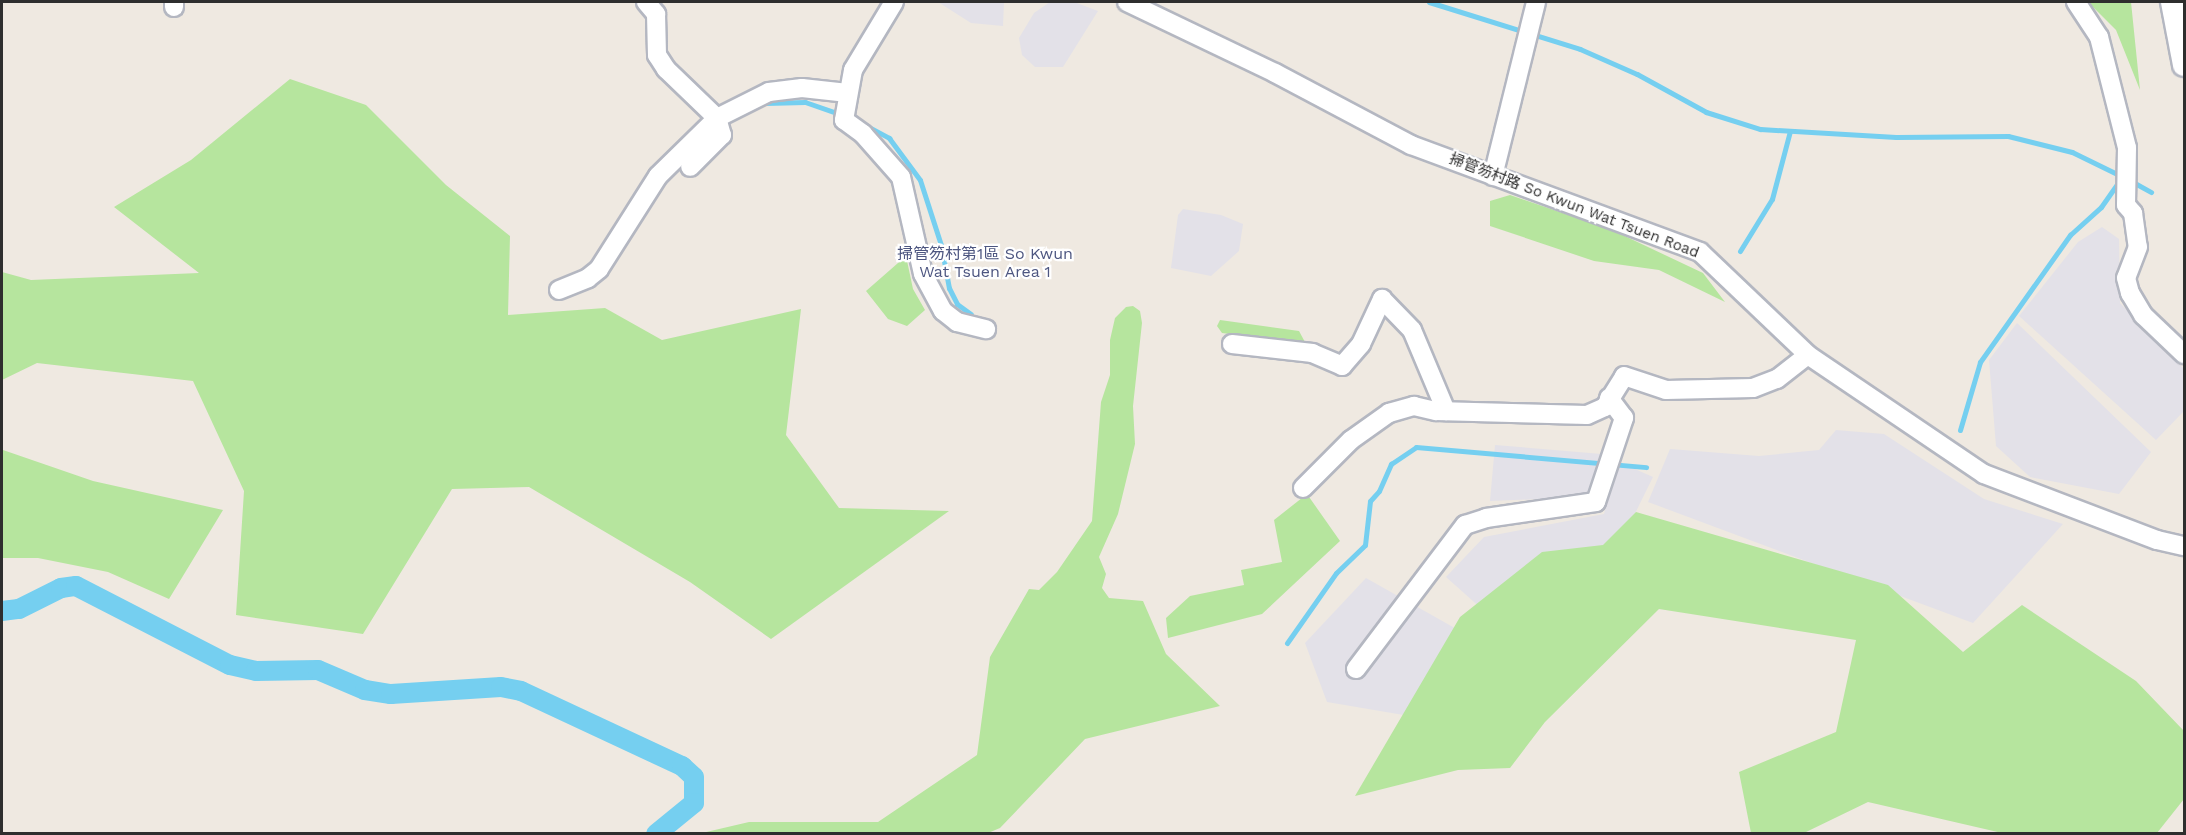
<!DOCTYPE html>
<meta charset="utf-8">
<style>
body{margin:0}
#map{position:relative;width:2186px;height:835px;overflow:hidden;background:#efe9e1;font-family:"Work Sans","Noto Sans TC",sans-serif}
div>[style]{position:absolute}
.industrial>*{inset:0;background:#e3e1e8}
.green>*{inset:0;background:#b6e59e}
.stream>*{height:5px;margin:-2.5px;padding:0 2.5px;transform-origin:2.5px;border-radius:2.5px;background:#75cff0}
.canal>*{height:20px;margin:-10px;padding:0 10px;transform-origin:10px;border-radius:10px;background:#75cff0}
.roads{filter:drop-shadow(2px 0 #b4b7c1) drop-shadow(-2px 0 #b4b7c1) drop-shadow(0 2px #b4b7c1) drop-shadow(0 -2px #b4b7c1)}
.minor>*{height:18px;margin:-9px;padding:0 9px;transform-origin:9px;border-radius:9px;background:#fff}
.tertiary>*{height:22px;margin:-11px;padding:0 11px;transform-origin:11px;border-radius:11px;background:#fff}
span{translate:-50% -50%;white-space:nowrap;text-align:center;line-height:1.15;-webkit-text-stroke:4.5px #fff;paint-order:stroke}
.street-label{font-size:15px;color:#2e2e2e}
.neighbourhood-label{font-size:16px;color:#4d5680}
.frame{position:absolute;inset:0;border:3px solid #2e2e2e;pointer-events:none}
</style>
<div id="map">
<div class="industrial">
<i style="clip-path:polygon(938px 2px,1004px 2px,1003px 26px,971px 23px)"></i>
<i style="clip-path:polygon(1050px 2px,1074px 2px,1098px 11px,1063px 67px,1035px 67px,1022px 55px,1019px 38px,1034px 13px)"></i>
<i style="clip-path:polygon(1183px 209px,1221px 215px,1243px 224px,1239px 251px,1211px 276px,1171px 268px,1178px 215px)"></i>
<i style="clip-path:polygon(2102px 227px,2119px 239px,2120px 303px,2184px 369px,2184px 411px,2156px 440px,2019px 316px,2078px 242px)"></i>
<i style="clip-path:polygon(2017px 323px,2151px 452px,2119px 494px,2030px 477px,1996px 446px,1989px 360px)"></i>
<i style="clip-path:polygon(1836px 430px,1884px 434px,1984px 499px,2063px 524px,1973px 623px,1648px 502px,1670px 449px,1759px 456px,1819px 450px)"></i>
<i style="clip-path:polygon(1495px 445px,1602px 454px,1591px 497px,1490px 501px)"></i>
<i style="clip-path:polygon(1619px 462px,1653px 477px,1619px 546px,1483px 610px,1446px 577px,1484px 537px,1604px 514px)"></i>
<i style="clip-path:polygon(1366px 578px,1476px 640px,1433px 720px,1327px 702px,1305px 643px)"></i>
</div>
<div class="green">
<i style="clip-path:polygon(2088px 2px,2131px 2px,2140px 90px,2116px 30px)"></i>
<i style="clip-path:polygon(290px 79px,366px 105px,446px 185px,510px 236px,508px 315px,605px 308px,662px 340px,801px 309px,786px 435px,839px 508px,949px 511px,771px 639px,690px 582px,529px 487px,452px 489px,363px 634px,236px 615px,244px 491px,193px 381px,37px 363px,2px 380px,2px 272px,31px 280px,199px 273px,114px 207px,191px 160px)"></i>
<i style="clip-path:polygon(1510px 195px,1612px 230px,1703px 273px,1725px 302px,1659px 270px,1594px 261px,1490px 226px,1490px 201px)"></i>
<i style="clip-path:polygon(906px 256px,913px 289px,925px 310px,907px 326px,888px 319px,866px 291px)"></i>
<i style="clip-path:polygon(1133px 306px,1140px 311px,1142px 323px,1133px 406px,1135px 444px,1118px 514px,1099px 557px,1106px 574px,1102px 588px,1109px 598px,1143px 601px,1166px 654px,1220px 706px,1085px 739px,1000px 828px,988px 833px,702px 833px,749px 822px,878px 822px,977px 755px,990px 657px,1029px 589px,1039px 590px,1057px 572px,1092px 521px,1101px 402px,1110px 375px,1110px 340px,1115px 318px,1126px 307px)"></i>
<i style="clip-path:polygon(1220px 320px,1299px 331px,1306px 344px,1222px 333px,1217px 326px)"></i>
<i style="clip-path:polygon(3px 450px,93px 481px,223px 510px,169px 599px,108px 572px,38px 558px,2px 558px)"></i>
<i style="clip-path:polygon(1307px 494px,1340px 541px,1262px 614px,1168px 638px,1166px 618px,1190px 596px,1244px 585px,1241px 570px,1282px 562px,1274px 520px)"></i>
<i style="clip-path:polygon(1636px 512px,1888px 585px,1963px 652px,2022px 605px,2136px 681px,2184px 731px,2184px 799px,2157px 833px,2002px 833px,1868px 802px,1804px 833px,1751px 833px,1739px 772px,1836px 732px,1856px 640px,1659px 609px,1545px 722px,1510px 768px,1458px 770px,1355px 796px,1460px 617px,1542px 552px,1603px 545px)"></i>
</div>
<div class="stream">
<i style="left:1429px;top:2px;width:158px;rotate:17.3deg"></i>
<i style="left:1580px;top:49px;width:62px;rotate:23.7deg"></i>
<i style="left:1637px;top:74px;width:79px;rotate:28.8deg"></i>
<i style="left:1706px;top:112px;width:57px;rotate:17.5deg"></i>
<i style="left:1760px;top:129px;width:136px;rotate:3.4deg"></i>
<i style="left:1896px;top:137px;width:112px;rotate:-0.5deg"></i>
<i style="left:2008px;top:136px;width:66px;rotate:14deg"></i>
<i style="left:2072px;top:152px;width:57px;rotate:26.1deg"></i>
<i style="left:765px;top:103px;width:40px;rotate:-1.4deg"></i>
<i style="left:805px;top:102px;width:37px;rotate:19deg"></i>
<i style="left:863px;top:124px;width:30px;rotate:28deg"></i>
<i style="left:889px;top:138px;width:52px;rotate:53.6deg"></i>
<i style="left:920px;top:180px;width:68px;rotate:72.1deg"></i>
<i style="left:941px;top:245px;width:44px;rotate:79.5deg"></i>
<i style="left:949px;top:288px;width:18px;rotate:63deg"></i>
<i style="left:957px;top:304px;width:17px;rotate:36deg"></i>
<i style="left:2131px;top:181px;width:23px;rotate:29deg"></i>
<i style="left:1740px;top:251px;width:61px;rotate:-58.4deg"></i>
<i style="left:1772px;top:199px;width:70px;rotate:-75.2deg"></i>
<i style="left:1960px;top:430px;width:71px;rotate:-73.6deg"></i>
<i style="left:1980px;top:362px;width:156px;rotate:-54.7deg"></i>
<i style="left:2070px;top:235px;width:42px;rotate:-42.1deg"></i>
<i style="left:2101px;top:207px;width:33px;rotate:-55deg"></i>
<i style="left:1287px;top:643px;width:85px;rotate:-55deg"></i>
<i style="left:1336px;top:573px;width:40px;rotate:-44deg"></i>
<i style="left:1365px;top:545px;width:44px;rotate:-83.5deg"></i>
<i style="left:1370px;top:501px;width:13px;rotate:-48deg"></i>
<i style="left:1379px;top:491px;width:30px;rotate:-66deg"></i>
<i style="left:1391px;top:464px;width:30px;rotate:-34deg"></i>
<i style="left:1416px;top:447px;width:231px;rotate:5deg"></i>
</div>
<div class="canal">
<i style="left:2px;top:611px;width:17px;rotate:-7deg"></i>
<i style="left:19px;top:609px;width:47px;rotate:-26.6deg"></i>
<i style="left:61px;top:588px;width:15px;rotate:-8deg"></i>
<i style="left:76px;top:586px;width:173px;rotate:27.2deg"></i>
<i style="left:230px;top:665px;width:27px;rotate:13deg"></i>
<i style="left:256px;top:671px;width:62px;rotate:-0.9deg"></i>
<i style="left:318px;top:670px;width:51px;rotate:23.1deg"></i>
<i style="left:365px;top:690px;width:26px;rotate:9deg"></i>
<i style="left:391px;top:694px;width:110px;rotate:-3.6deg"></i>
<i style="left:501px;top:687px;width:20px;rotate:11deg"></i>
<i style="left:521px;top:691px;width:178px;rotate:25deg"></i>
<i style="left:682px;top:766px;width:16px;rotate:43deg"></i>
<i style="left:694px;top:777px;width:26px;rotate:90deg"></i>
<i style="left:694px;top:803px;width:49px;rotate:140.8deg"></i>
</div>
<div class="roads">
<div class="minor">
<i style="left:646px;top:2px;width:16px;rotate:50deg"></i>
<i style="left:656px;top:14px;width:41px;rotate:88.6deg"></i>
<i style="left:657px;top:55px;width:17px;rotate:57deg"></i>
<i style="left:666px;top:69px;width:71px;rotate:43.9deg"></i>
<i style="left:717px;top:118px;width:58px;rotate:-26.6deg"></i>
<i style="left:769px;top:92px;width:33px;rotate:-7deg"></i>
<i style="left:802px;top:88px;width:46px;rotate:6.2deg"></i>
<i style="left:894px;top:2px;width:79px;rotate:121.1deg"></i>
<i style="left:853px;top:70px;width:51px;rotate:100.2deg"></i>
<i style="left:844px;top:120px;width:24px;rotate:36deg"></i>
<i style="left:863px;top:134px;width:57px;rotate:48.5deg"></i>
<i style="left:901px;top:177px;width:99px;rotate:77.2deg"></i>
<i style="left:923px;top:274px;width:42px;rotate:61.6deg"></i>
<i style="left:943px;top:311px;width:18px;rotate:38deg"></i>
<i style="left:957px;top:322px;width:30px;rotate:14deg"></i>
<i style="left:1127px;top:2px;width:164px;rotate:25.6deg"></i>
<i style="left:1275px;top:73px;width:154px;rotate:27.9deg"></i>
<i style="left:1411px;top:145px;width:308px;rotate:20.3deg"></i>
<i style="left:1700px;top:252px;width:149px;rotate:43.6deg"></i>
<i style="left:1808px;top:355px;width:212px;rotate:34.1deg"></i>
<i style="left:1984px;top:474px;width:185px;rotate:20.9deg"></i>
<i style="left:2157px;top:540px;width:28px;rotate:13deg"></i>
<i style="left:2076px;top:2px;width:42px;rotate:56.7deg"></i>
<i style="left:2099px;top:37px;width:114px;rotate:75.8deg"></i>
<i style="left:2127px;top:148px;width:57px;rotate:91deg"></i>
<i style="left:2126px;top:205px;width:11px;rotate:49deg"></i>
<i style="left:2133px;top:213px;width:34px;rotate:82deg"></i>
<i style="left:2138px;top:247px;width:33px;rotate:111deg"></i>
<i style="left:2126px;top:278px;width:16px;rotate:75deg"></i>
<i style="left:2130px;top:293px;width:26px;rotate:59deg"></i>
<i style="left:2143px;top:315px;width:57px;rotate:43.6deg"></i>
<i style="left:174px;top:7px;width:5px;rotate:-90deg"></i>
<i style="left:1493px;top:176px;width:179px;rotate:-76.1deg"></i>
<i style="left:559px;top:290px;width:31px;rotate:-22deg"></i>
<i style="left:588px;top:278px;width:14px;rotate:-39deg"></i>
<i style="left:599px;top:269px;width:110px;rotate:-57.6deg"></i>
<i style="left:658px;top:176px;width:83px;rotate:-44.5deg"></i>
<i style="left:717px;top:118px;width:18px;rotate:74deg"></i>
<i style="left:722px;top:135px;width:45px;rotate:135deg"></i>
<i style="left:1232px;top:344px;width:81px;rotate:6.4deg"></i>
<i style="left:1312px;top:353px;width:33px;rotate:23deg"></i>
<i style="left:1342px;top:366px;width:29px;rotate:-49deg"></i>
<i style="left:1361px;top:344px;width:50px;rotate:-65deg"></i>
<i style="left:1382px;top:299px;width:43px;rotate:45.9deg"></i>
<i style="left:1412px;top:330px;width:88px;rotate:67.2deg"></i>
<i style="left:1303px;top:488px;width:68px;rotate:-45deg"></i>
<i style="left:1351px;top:440px;width:47px;rotate:-35.4deg"></i>
<i style="left:1389px;top:413px;width:26px;rotate:-16deg"></i>
<i style="left:1414px;top:406px;width:23px;rotate:13deg"></i>
<i style="left:1436px;top:411px;width:151px;rotate:1.5deg"></i>
<i style="left:1587px;top:415px;width:20px;rotate:-24deg"></i>
<i style="left:1605px;top:407px;width:36px;rotate:-58deg"></i>
<i style="left:1624px;top:376px;width:44px;rotate:18.4deg"></i>
<i style="left:1666px;top:390px;width:87px;rotate:-1.3deg"></i>
<i style="left:1753px;top:388px;width:26px;rotate:-21deg"></i>
<i style="left:1777px;top:379px;width:39px;rotate:-38deg"></i>
<i style="left:1356px;top:669px;width:181px;rotate:-52.9deg"></i>
<i style="left:1465px;top:525px;width:22px;rotate:-18deg"></i>
<i style="left:1486px;top:518px;width:111px;rotate:-8.3deg"></i>
<i style="left:1596px;top:502px;width:89px;rotate:-71.6deg"></i>
<i style="left:1624px;top:418px;width:25px;rotate:-127deg"></i>
</div>
<div class="tertiary">
<i style="left:2172px;top:2px;width:64px;rotate:79.2deg"></i>
</div>
</div>
<div class="street-label">
<span style="left:1574px;top:206px;rotate:21deg">掃管笏村路 So Kwun Wat Tsuen Road</span>
</div>
<div class="neighbourhood-label">
<span style="left:985px;top:263px">掃管笏村第1區 So Kwun<br>Wat Tsuen Area 1</span>
</div>
<div class="frame"></div>
</div>
